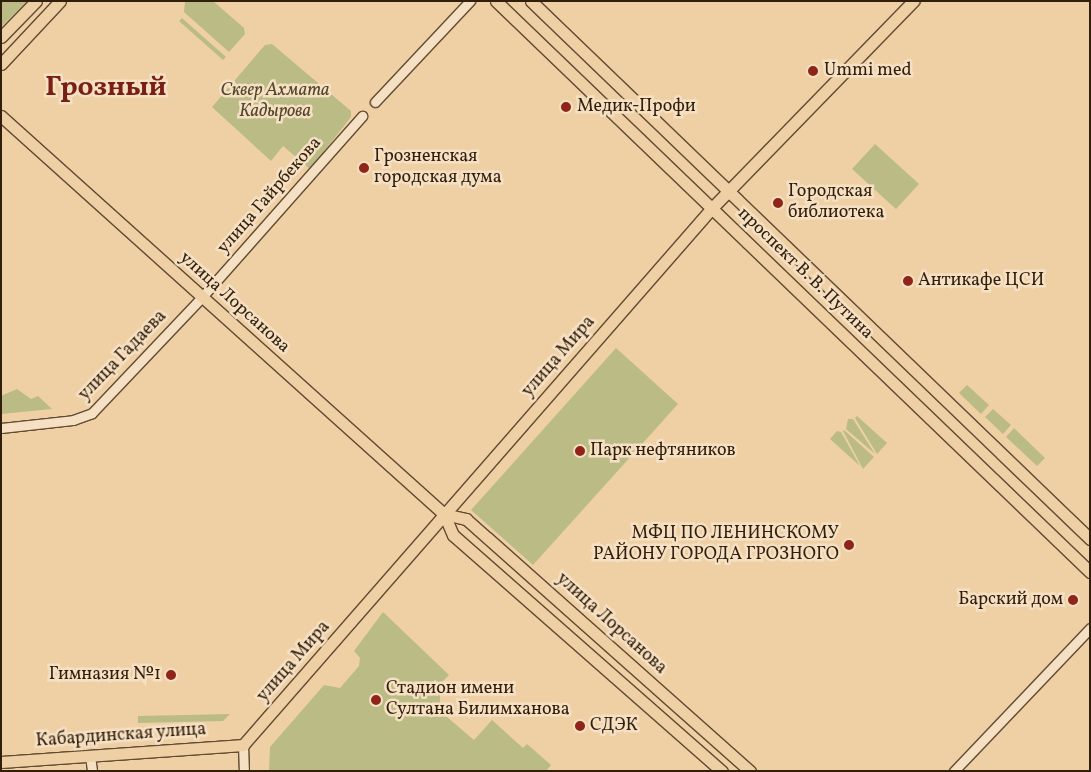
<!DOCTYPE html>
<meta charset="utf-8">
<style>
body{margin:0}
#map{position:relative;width:1091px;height:772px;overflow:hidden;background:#efd0a5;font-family:Vollkorn,serif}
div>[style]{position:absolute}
.green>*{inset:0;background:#bbbb85}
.roads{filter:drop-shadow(1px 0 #614b32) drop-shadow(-1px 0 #614b32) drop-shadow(0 1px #614b32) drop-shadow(0 -1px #614b32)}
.minor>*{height:9px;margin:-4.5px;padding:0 4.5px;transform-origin:4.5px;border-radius:4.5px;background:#f5e0c4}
.major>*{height:11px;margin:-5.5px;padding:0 5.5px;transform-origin:5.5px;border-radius:5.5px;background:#efd0a5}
.dots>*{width:14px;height:14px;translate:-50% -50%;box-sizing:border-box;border:2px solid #f5e0c4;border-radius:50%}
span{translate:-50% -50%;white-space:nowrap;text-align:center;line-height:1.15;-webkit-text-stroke:5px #f5e0c4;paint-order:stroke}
.poi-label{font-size:18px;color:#321f0b}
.left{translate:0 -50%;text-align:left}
.right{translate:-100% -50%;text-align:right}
.park-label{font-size:18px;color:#54462a;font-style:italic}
.street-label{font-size:18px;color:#321f0b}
.town-label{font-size:28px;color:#7a1f14;font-weight:700}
.frame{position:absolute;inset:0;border:2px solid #321f0b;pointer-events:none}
</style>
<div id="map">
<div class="green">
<i style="clip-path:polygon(1px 1px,27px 1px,1px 27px)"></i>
<i style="clip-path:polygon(185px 1px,213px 1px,244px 28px,245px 34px,229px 52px,184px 12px)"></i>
<i style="clip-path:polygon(182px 18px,226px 57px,223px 60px,179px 21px)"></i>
<i style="clip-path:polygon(272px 44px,351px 111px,351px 117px,310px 169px,283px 146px,271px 161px,212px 107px,265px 45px)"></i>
<i style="clip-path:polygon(875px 144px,919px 184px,896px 209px,852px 169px)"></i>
<i style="clip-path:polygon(616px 348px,678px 404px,533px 565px,471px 510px)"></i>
<i style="clip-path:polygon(967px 385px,989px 405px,981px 414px,959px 393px)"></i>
<i style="clip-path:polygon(17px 389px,31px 399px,38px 396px,52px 409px,1px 414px,1px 396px)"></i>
<i style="clip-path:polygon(993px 409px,1011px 425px,1003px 434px,985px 417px)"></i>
<i style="clip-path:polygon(857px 416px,887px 443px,877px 454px,855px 418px)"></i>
<i style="clip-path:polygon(848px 419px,853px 419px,875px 454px,846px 429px)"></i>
<i style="clip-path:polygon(1014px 428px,1045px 458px,1037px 466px,1006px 437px)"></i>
<i style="clip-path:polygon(844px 430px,874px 457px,863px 469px,843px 431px)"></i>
<i style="clip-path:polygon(837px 431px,841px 432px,860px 466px,830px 439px)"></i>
<i style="clip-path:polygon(383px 612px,449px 675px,440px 684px,440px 711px,474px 740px,492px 720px,523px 748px,527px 744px,551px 765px,546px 771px,269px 771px,270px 747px,324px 685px,340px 688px,359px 666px,360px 658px,354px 651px)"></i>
<i style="clip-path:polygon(230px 714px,223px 721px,138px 723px,138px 716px)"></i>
</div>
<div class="roads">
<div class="minor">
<i style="left:375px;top:102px;width:139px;rotate:-46.8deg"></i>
<i style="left:1px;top:428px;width:72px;rotate:-6.3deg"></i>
<i style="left:73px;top:420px;width:20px;rotate:-20deg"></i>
<i style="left:92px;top:413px;width:160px;rotate:-46.5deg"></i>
<i style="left:202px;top:297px;width:242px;rotate:-48.5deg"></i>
<i style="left:243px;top:745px;width:26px;rotate:88deg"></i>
<i style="left:90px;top:756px;width:15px;rotate:82deg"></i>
<i style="left:954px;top:771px;width:197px;rotate:-46.4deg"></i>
</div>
<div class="major">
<i style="left:496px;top:1px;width:824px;rotate:43.87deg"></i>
<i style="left:531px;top:1px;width:776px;rotate:43.9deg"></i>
<i style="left:1px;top:37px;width:50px;rotate:-45.8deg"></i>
<i style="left:1px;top:64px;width:86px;rotate:-46.9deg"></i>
<i style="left:1px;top:116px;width:596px;rotate:41.94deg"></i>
<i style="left:444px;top:514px;width:23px;rotate:67deg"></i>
<i style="left:453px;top:535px;width:358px;rotate:41.3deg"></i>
<i style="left:444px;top:514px;width:23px;rotate:13deg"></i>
<i style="left:466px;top:519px;width:380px;rotate:41.6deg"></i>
<i style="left:1px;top:762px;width:243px;rotate:-4deg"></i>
<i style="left:243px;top:745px;width:713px;rotate:-48.87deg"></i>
<i style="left:712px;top:208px;width:289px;rotate:-45.8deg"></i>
</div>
</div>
<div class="dots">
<i style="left:813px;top:71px;background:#8f2418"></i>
<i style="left:566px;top:107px;background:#8f2418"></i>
<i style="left:364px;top:168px;background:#8f2418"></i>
<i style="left:778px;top:203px;background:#8f2418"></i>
<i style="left:908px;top:281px;background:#8f2418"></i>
<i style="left:580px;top:451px;background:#8f2418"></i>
<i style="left:849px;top:545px;background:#8f2418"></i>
<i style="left:1073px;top:600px;background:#8f2418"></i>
<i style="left:171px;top:675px;background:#8f2418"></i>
<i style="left:376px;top:700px;background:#8f2418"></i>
<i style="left:580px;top:726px;background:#8f2418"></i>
</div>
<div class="poi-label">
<span class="left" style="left:824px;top:71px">Ummi med</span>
<span class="left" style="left:577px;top:107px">Медик-Профи</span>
<span class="left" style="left:374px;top:168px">Грозненская<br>городская дума</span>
<span class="left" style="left:788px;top:203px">Городская<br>библиотека</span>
<span class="left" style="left:918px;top:281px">Антикафе ЦСИ</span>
<span class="left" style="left:590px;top:451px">Парк нефтяников</span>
<span class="right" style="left:839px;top:545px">МФЦ ПО ЛЕНИНСКОМУ<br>РАЙОНУ ГОРОДА ГРОЗНОГО</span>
<span class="right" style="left:1063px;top:600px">Барский дом</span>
<span class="right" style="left:161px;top:675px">Гимназия №1</span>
<span class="left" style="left:386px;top:700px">Стадион имени<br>Султана Билимханова</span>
<span class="left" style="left:590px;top:726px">СДЭК</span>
</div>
<div class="park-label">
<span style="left:275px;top:102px">Сквер Ахмата<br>Кадырова</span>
</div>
<div class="street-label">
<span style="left:270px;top:196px;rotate:-49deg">улица Гайрбекова</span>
<span style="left:805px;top:274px;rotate:44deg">проспект В. В. Путина</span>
<span style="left:234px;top:303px;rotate:42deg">улица Лорсанова</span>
<span style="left:123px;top:356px;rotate:-46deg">улица Гадаева</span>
<span style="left:559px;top:357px;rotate:-49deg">улица Мира</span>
<span style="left:611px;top:624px;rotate:42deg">улица Лорсанова</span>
<span style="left:294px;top:662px;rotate:-49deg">улица Мира</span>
<span style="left:121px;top:736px;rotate:-4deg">Кабардинская улица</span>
</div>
<div class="town-label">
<span style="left:106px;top:88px">Грозный</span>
</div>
<div class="frame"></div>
</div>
